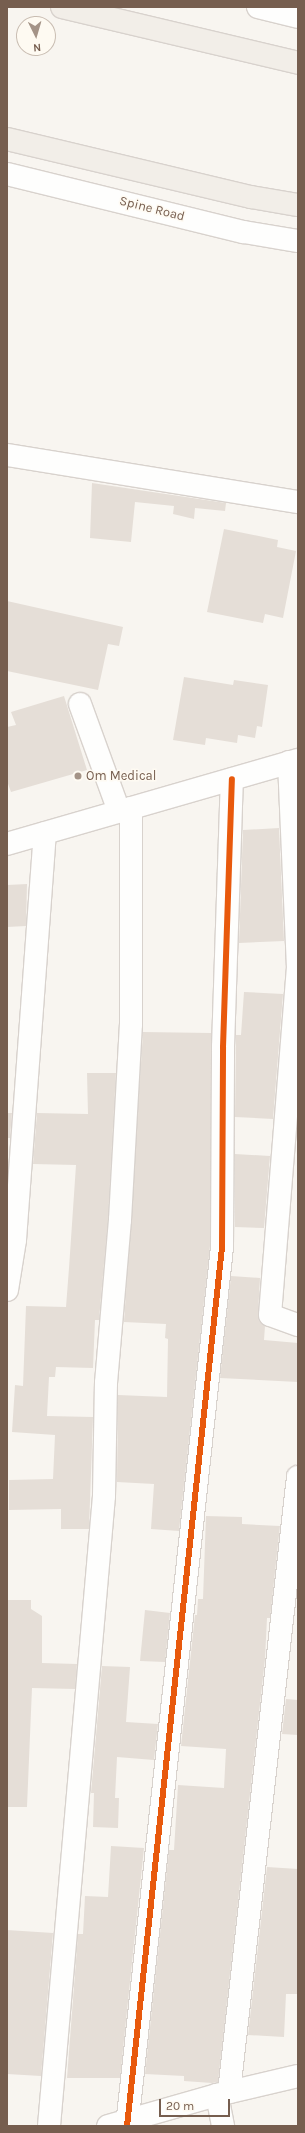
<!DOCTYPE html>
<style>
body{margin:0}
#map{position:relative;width:305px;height:2133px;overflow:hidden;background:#f8f5f0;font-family:Karla,sans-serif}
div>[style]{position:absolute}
.building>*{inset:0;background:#e5ded7}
.roads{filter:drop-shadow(1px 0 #d8d2cd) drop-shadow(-1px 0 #d8d2cd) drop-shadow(0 1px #d8d2cd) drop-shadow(0 -1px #d8d2cd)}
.street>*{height:22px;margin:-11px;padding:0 11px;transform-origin:11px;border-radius:11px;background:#fefefd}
.secondary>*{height:22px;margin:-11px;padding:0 11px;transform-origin:11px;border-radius:11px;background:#fefefd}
.primary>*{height:22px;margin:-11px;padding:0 11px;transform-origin:11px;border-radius:11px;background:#f2eee8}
.cycleway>*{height:6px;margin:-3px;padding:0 3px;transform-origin:3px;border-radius:3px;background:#e8590c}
.dots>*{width:11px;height:11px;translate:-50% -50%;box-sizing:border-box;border:2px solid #fefaf2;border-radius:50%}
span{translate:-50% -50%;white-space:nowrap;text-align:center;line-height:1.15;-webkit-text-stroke:3px #fefaf2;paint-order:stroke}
.street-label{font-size:13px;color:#765e4f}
.poi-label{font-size:13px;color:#765e4f}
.left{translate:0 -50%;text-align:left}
.frame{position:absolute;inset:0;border:8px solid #765e4f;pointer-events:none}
.north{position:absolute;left:16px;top:16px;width:40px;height:40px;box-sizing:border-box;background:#fefaf2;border:1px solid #c8bcb1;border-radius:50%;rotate:175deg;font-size:11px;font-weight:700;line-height:16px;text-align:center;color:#765e4f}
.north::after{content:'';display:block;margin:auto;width:14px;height:18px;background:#a49387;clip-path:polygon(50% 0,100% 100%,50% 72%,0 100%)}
.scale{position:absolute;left:159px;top:2099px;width:71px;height:18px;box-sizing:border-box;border:2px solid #765e4f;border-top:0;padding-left:5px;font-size:12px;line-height:14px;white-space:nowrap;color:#765e4f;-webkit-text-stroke:3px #fefaf2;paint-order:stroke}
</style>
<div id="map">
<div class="building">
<i style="clip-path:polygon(92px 483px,226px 503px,225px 511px,195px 508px,194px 519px,173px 514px,174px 506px,135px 502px,131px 542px,90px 538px)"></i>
<i style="clip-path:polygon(224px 529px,278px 540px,277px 547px,296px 551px,283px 618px,265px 614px,263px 623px,207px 612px)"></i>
<i style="clip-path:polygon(7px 601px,123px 627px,119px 646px,108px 644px,98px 690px,7px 671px)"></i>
<i style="clip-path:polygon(184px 677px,233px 685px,234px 680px,268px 685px,262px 727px,257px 726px,255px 738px,238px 735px,237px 743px,206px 738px,205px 745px,173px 740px)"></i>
<i style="clip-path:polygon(64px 696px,87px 770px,11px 792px,7px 781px,7px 727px,16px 725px,11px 712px)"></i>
<i style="clip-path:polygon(279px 828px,284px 941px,239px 943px,243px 830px)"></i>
<i style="clip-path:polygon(27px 884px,26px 926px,7px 927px,7px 885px)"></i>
<i style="clip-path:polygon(244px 992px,283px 994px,273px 1119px,235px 1117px,236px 1035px,241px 1035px)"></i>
<i style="clip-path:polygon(143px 1032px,211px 1033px,210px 1246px,179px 1531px,151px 1529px,154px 1484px,117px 1482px,118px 1395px,167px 1397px,168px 1339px,165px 1338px,166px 1324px,124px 1322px)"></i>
<i style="clip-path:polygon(87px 1073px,116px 1073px,108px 1219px,99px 1320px,95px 1320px,93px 1368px,56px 1367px,55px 1377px,49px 1377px,47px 1416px,93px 1417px,89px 1529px,61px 1529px,61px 1509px,9px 1510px,9px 1480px,53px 1479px,55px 1435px,12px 1432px,15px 1385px,23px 1386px,26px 1306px,66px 1307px,69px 1268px,76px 1165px,33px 1164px,37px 1113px,88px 1114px)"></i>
<i style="clip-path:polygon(7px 1113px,12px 1113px,10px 1138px,7px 1138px)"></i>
<i style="clip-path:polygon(235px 1154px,270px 1156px,264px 1228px,235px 1227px)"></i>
<i style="clip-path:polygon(231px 1276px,260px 1278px,258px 1314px,259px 1321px,265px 1326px,264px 1340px,298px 1343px,298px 1382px,220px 1378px)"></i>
<i style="clip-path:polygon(206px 1516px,242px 1517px,242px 1524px,280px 1526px,270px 1618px,267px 1618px,265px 1659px,218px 2082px,212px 2083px,184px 2081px,184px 2076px,145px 2074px,169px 1850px,174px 1850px,178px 1785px,224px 1788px,226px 1749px,181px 1746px,195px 1615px,197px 1615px,198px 1599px,203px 1599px)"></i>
<i style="clip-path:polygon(7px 1600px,31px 1600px,31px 1609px,42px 1616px,42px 1663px,77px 1664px,75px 1689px,32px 1688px,27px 1807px,7px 1807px)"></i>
<i style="clip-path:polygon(145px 1610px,170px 1613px,165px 1662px,140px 1661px)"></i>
<i style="clip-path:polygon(102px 1666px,130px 1667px,126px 1722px,158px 1724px,154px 1760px,117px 1757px,115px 1798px,119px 1798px,118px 1828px,93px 1827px,94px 1793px,91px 1793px)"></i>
<i style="clip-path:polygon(286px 1699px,298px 1700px,298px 1735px,282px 1734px)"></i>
<i style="clip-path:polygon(111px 1846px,144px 1848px,120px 2078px,67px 2078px,78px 1934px,83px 1934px,85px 1896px,108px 1897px)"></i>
<i style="clip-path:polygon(267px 1867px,298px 1869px,298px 1994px,286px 1994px,284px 2037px,248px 2035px)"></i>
<i style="clip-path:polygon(7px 1930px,53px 1933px,41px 2076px,7px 2074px)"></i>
</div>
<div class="roads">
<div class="street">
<i style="left:7px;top:455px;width:295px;rotate:9.2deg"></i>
<i style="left:80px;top:704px;width:114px;rotate:70deg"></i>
<i style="left:289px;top:762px;width:205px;rotate:87.5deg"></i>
<i style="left:298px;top:967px;width:349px;rotate:94.6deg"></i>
<i style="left:270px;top:1315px;width:30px;rotate:20deg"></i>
<i style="left:7px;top:844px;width:303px;rotate:-16.1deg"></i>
<i style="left:7px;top:1290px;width:51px;rotate:-80.9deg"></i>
<i style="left:15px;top:1240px;width:408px;rotate:-85.8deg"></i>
<i style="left:229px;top:2092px;width:619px;rotate:-83.6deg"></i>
<i style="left:217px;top:2095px;width:32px;rotate:79deg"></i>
<i style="left:49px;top:2126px;width:632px;rotate:-85.01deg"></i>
<i style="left:104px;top:1496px;width:113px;rotate:-89deg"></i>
<i style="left:106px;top:1383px;width:164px;rotate:-85.1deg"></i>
<i style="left:120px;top:1220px;width:196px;rotate:-86.8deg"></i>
<i style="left:131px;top:1024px;width:216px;rotate:-90deg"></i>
<i style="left:127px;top:2126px;width:884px;rotate:-83.83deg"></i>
<i style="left:222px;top:1247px;width:200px;rotate:-89.7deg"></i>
<i style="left:223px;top:1047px;width:268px;rotate:-88.1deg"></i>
</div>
<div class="secondary">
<i style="left:258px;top:7px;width:41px;rotate:14deg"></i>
<i style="left:7px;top:174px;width:244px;rotate:13.8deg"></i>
<i style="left:244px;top:232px;width:55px;rotate:9.5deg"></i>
<i style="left:108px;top:2126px;width:113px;rotate:-15.9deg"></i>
<i style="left:217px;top:2095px;width:83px;rotate:-13.2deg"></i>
</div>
<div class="primary">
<i style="left:62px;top:7px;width:243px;rotate:13.3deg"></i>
<i style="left:7px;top:139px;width:251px;rotate:13.4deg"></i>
<i style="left:251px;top:197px;width:48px;rotate:9.7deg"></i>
</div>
</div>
<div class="cycleway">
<i style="left:127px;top:2126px;width:884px;rotate:-83.83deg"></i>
<i style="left:222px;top:1247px;width:200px;rotate:-89.7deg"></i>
<i style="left:223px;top:1047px;width:268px;rotate:-88.1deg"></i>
</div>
<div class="dots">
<i style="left:78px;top:776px;background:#a49387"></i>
</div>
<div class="street-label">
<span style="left:152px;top:209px;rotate:14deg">Spine Road</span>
</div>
<div class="poi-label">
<span class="left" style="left:86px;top:776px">Om Medical</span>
</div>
<div class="frame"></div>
<div class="north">N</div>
<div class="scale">20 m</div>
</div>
